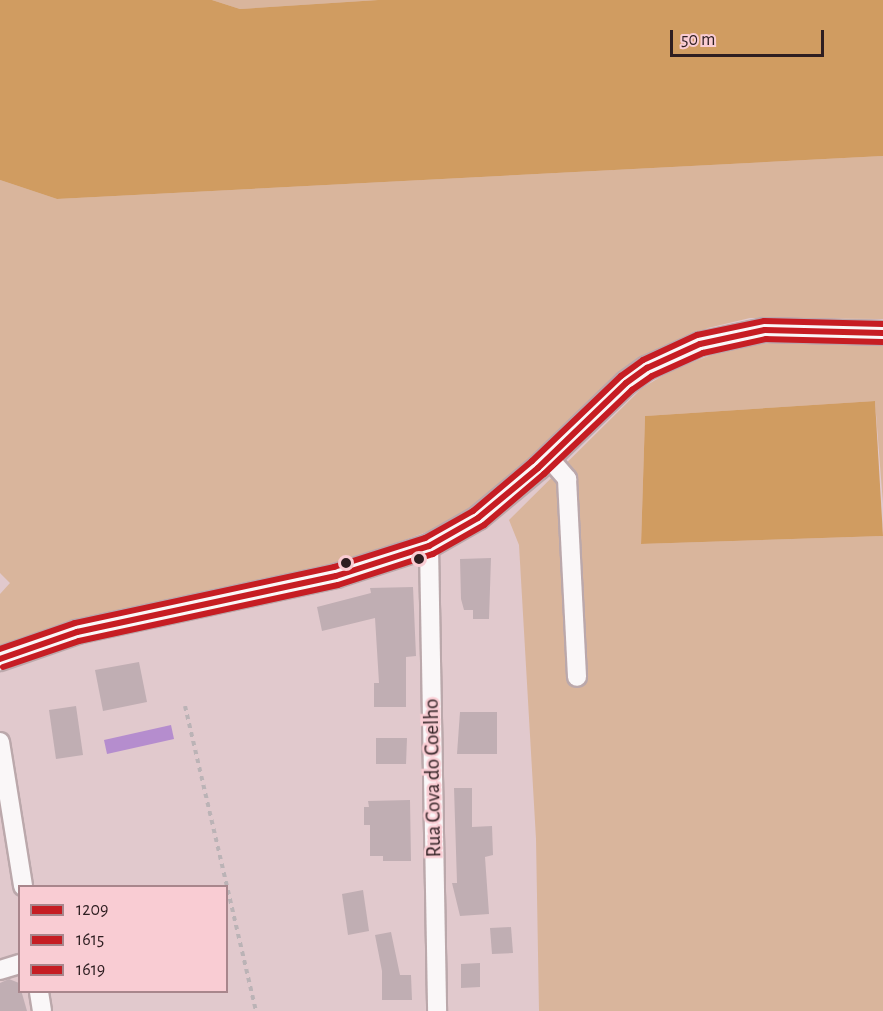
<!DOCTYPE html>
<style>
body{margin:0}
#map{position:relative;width:883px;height:1011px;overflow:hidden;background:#e1c9cd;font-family:"Alegreya Sans",sans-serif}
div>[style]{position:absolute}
.green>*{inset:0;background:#d9b59c}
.forest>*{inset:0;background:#d09c61}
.water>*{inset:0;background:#b58dce}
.building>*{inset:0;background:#c0aeb3}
.path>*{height:4px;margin-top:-2px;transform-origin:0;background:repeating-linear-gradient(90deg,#bbb3b6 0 4.5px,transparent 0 9px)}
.roads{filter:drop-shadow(2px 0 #bba8ab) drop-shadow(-2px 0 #bba8ab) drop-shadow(0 2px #bba8ab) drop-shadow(0 -2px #bba8ab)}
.minor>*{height:18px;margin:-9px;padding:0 9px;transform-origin:9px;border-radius:9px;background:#faf7f8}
.tertiary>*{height:22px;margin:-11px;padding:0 11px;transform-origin:11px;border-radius:11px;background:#faf7f8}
.bus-1>*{height:6px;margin:-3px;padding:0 3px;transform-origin:3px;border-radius:3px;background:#c61d23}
.bus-2>*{height:6px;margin:-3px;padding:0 3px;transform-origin:3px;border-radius:3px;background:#c61d23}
.bus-3>*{height:6px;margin:-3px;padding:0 3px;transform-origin:3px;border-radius:3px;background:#c61d23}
.dots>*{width:16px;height:16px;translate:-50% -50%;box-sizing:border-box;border:3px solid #f9ccd3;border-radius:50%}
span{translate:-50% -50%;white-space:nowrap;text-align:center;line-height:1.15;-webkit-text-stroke:5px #f9ccd3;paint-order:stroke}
.street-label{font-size:21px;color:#2e1e21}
.legend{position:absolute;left:18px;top:885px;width:210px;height:108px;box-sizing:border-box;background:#f9ccd3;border:2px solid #a8868c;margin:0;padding:8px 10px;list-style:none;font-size:18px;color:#2e1e21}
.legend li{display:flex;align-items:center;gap:12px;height:30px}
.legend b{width:30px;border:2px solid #a8868c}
.scale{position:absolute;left:670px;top:30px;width:154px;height:27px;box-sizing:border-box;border:3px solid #2e1e21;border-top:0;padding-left:8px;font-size:18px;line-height:21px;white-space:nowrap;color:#2e1e21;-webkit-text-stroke:4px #f9ccd3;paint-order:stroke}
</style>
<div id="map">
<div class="green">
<i style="clip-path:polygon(212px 0,378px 0,240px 9px)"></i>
<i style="clip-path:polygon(883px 156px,883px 319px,750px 318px,708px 328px,619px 374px,477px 507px,448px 524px,345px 562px,79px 622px,0 649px,0 594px,10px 583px,0 573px,0 180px,57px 199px)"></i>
<i style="clip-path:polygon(777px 342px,883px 346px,883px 504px,875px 401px,645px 416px,641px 544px,883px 536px,883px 1011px,539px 1011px,536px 839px,519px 545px,509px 520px,642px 388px,674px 369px,727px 349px)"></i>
</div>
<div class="forest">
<i style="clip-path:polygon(0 0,212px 0,240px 9px,378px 0,883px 0,883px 156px,57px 199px,0 180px)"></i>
<i style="clip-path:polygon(875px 401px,883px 536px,641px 544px,645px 416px)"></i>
</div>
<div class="water">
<i style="clip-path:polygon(171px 725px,174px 739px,107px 754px,104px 740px)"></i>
</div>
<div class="building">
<i style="clip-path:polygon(491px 558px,489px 619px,473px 619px,473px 610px,464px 610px,461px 599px,460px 559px)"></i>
<i style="clip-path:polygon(413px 587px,416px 656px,406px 657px,406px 707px,374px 707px,374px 683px,379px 683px,375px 618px,322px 631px,317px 607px,371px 593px,370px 588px)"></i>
<i style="clip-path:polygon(139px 662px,147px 702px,103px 711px,95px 670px)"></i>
<i style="clip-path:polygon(76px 706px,83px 755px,56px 759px,49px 710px)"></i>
<i style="clip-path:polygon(460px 712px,497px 712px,497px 754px,457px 754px)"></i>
<i style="clip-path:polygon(376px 738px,407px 738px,406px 764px,376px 764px)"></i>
<i style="clip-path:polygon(454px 788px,472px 788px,472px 827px,492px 826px,493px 855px,485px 857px,489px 914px,460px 916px,452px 883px,457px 883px)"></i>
<i style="clip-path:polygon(410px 800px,411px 861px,383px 861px,383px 856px,370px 856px,370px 825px,364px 825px,364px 807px,369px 807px,368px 801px)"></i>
<i style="clip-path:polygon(363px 890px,369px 931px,348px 935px,342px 894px)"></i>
<i style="clip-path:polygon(511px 927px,513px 953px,492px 954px,490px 928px)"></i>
<i style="clip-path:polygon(391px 932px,400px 975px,411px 975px,412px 1000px,382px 1000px,382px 971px,375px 935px)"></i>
<i style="clip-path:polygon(480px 963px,480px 987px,461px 988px,461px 964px)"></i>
<i style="clip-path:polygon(9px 979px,19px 983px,27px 1011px,0 1011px,0 983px)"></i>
</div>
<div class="path">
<i style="left:185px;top:706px;width:313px;rotate:76.9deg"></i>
</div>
<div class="roads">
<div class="minor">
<i style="left:549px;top:458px;width:28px;rotate:49deg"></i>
<i style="left:567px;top:479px;width:198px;rotate:87.1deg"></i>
<i style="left:429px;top:546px;width:465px;rotate:89deg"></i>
<i style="left:0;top:742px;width:146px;rotate:80.9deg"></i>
<i style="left:0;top:970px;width:21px;rotate:-17deg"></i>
<i style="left:39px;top:992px;width:19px;rotate:81deg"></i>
</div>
<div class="tertiary">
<i style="left:0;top:659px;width:82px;rotate:-19.3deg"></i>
<i style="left:77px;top:632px;width:265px;rotate:-12.2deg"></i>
<i style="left:336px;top:576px;width:98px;rotate:-17.9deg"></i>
<i style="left:429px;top:546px;width:56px;rotate:-29.7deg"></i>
<i style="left:478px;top:518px;width:78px;rotate:-39.8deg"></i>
<i style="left:538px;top:468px;width:122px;rotate:-44deg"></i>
<i style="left:626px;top:383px;width:26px;rotate:-36deg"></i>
<i style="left:647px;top:368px;width:58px;rotate:-24.4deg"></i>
<i style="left:700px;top:344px;width:66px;rotate:-12.2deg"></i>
<i style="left:765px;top:330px;width:118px;rotate:1.5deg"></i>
</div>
</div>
<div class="bus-1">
<i style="left:0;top:659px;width:82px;rotate:-19.3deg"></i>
<i style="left:77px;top:632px;width:265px;rotate:-12.2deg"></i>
<i style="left:336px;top:576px;width:98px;rotate:-17.9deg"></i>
<i style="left:429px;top:546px;width:56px;rotate:-29.7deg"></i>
<i style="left:478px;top:518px;width:78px;rotate:-39.8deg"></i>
<i style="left:538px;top:468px;width:122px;rotate:-44deg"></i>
<i style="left:626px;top:383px;width:26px;rotate:-36deg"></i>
<i style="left:647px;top:368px;width:58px;rotate:-24.4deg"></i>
<i style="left:700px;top:344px;width:66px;rotate:-12.2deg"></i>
<i style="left:765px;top:330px;width:118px;rotate:1.5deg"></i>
</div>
<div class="bus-2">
<i style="left:3px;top:667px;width:80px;rotate:-18.9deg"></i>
<i style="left:79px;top:641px;width:265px;rotate:-12.2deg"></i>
<i style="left:338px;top:585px;width:100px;rotate:-18.1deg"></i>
<i style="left:433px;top:554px;width:59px;rotate:-29.6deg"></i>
<i style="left:484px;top:525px;width:79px;rotate:-40.4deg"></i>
<i style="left:544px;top:474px;width:122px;rotate:-43.7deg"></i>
<i style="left:632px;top:390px;width:24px;rotate:-35deg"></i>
<i style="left:652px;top:376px;width:56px;rotate:-24.3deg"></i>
<i style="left:703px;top:353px;width:65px;rotate:-12.5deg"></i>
<i style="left:766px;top:339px;width:117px;rotate:1.5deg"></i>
</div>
<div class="bus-3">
<i style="left:0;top:649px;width:79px;rotate:-19.1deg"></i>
<i style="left:75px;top:623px;width:265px;rotate:-12.2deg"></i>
<i style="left:334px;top:567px;width:96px;rotate:-17.7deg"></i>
<i style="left:425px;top:538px;width:55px;rotate:-29.4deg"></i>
<i style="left:473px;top:511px;width:77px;rotate:-40.3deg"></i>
<i style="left:532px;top:461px;width:123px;rotate:-43.7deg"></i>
<i style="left:621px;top:376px;width:27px;rotate:-36deg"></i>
<i style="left:643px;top:360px;width:60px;rotate:-24.8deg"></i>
<i style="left:697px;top:335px;width:68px;rotate:-11.8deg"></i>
<i style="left:764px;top:321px;width:119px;rotate:1.4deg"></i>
</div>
<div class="dots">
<i style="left:419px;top:559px;background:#2e1e21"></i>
<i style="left:346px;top:563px;background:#2e1e21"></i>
</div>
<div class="street-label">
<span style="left:433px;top:778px;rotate:-91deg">Rua Cova do Coelho</span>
</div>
<ul class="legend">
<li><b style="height:8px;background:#c61d23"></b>1209</li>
<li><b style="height:8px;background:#c61d23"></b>1615</li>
<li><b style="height:8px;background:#c61d23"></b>1619</li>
</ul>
<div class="scale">50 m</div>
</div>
